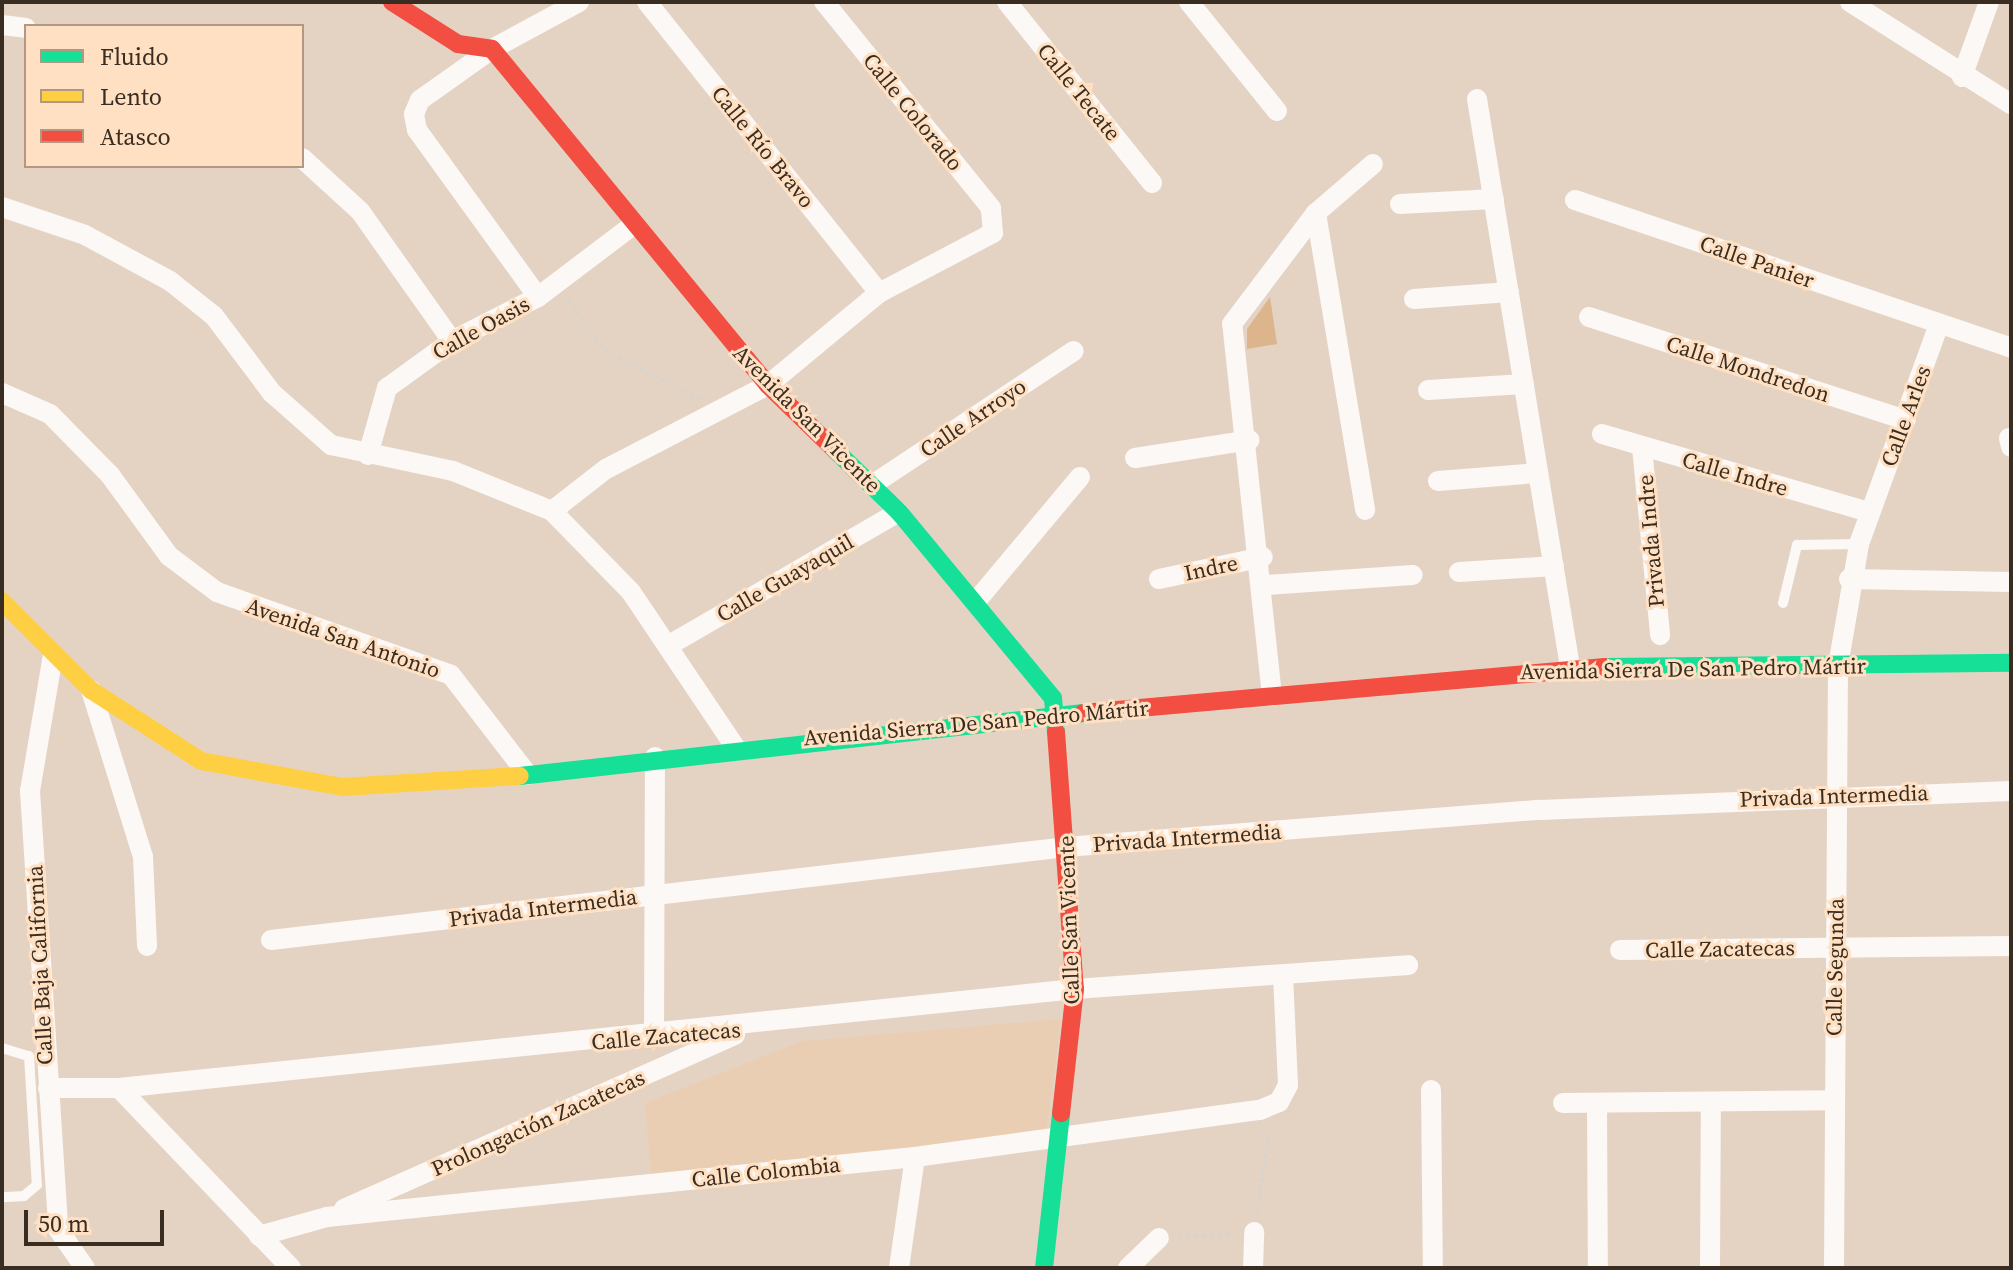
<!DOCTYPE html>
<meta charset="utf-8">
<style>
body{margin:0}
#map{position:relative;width:2013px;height:1270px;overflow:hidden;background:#e4d3c3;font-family:"Source Serif 4",serif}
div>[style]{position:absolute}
.built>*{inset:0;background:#e9ceb3}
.green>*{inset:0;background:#ddb58d}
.path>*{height:3px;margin-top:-1.5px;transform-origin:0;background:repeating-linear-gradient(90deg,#d7d3ce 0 4px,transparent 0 8px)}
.lane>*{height:10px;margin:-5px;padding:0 5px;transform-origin:5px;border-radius:5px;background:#fbf8f6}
.street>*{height:20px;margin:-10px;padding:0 10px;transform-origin:10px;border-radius:10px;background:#fbf8f6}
.fast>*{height:18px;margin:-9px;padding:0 9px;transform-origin:9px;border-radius:9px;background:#16e098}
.slow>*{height:18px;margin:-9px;padding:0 9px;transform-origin:9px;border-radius:9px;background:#ffcf43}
.jam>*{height:18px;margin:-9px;padding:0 9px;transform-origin:9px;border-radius:9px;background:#f24e42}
span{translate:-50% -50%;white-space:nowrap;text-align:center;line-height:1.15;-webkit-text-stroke:6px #ffe0c2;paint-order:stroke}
.street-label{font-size:22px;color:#392d22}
.frame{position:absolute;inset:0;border:4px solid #392d22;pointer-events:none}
.legend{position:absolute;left:24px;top:24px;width:280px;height:144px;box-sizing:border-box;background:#ffe0c2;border:2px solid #b09882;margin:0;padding:10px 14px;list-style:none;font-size:24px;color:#392d22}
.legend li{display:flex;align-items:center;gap:16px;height:40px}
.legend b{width:40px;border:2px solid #b09882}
.scale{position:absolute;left:24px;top:1210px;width:140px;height:36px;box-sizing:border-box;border:4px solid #392d22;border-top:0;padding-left:10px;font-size:24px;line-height:28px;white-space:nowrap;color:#392d22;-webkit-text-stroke:6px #ffe0c2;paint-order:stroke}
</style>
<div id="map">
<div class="built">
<i style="clip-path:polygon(1061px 1019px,1046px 1133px,651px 1175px,645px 1103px,803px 1041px)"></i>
</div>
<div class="green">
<i style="clip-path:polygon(1270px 297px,1277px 344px,1247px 349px,1247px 329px)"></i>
</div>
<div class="path">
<i style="left:568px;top:298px;width:63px;rotate:55.3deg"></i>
<i style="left:604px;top:350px;width:109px;rotate:26.8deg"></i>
<i style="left:1257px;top:1213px;width:89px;rotate:-81.6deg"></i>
<i style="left:1178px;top:1237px;width:56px;rotate:-4.1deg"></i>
</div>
<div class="lane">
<i style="left:1783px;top:603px;width:60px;rotate:-76.4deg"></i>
<i style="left:1797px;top:545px;width:62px;rotate:-0.9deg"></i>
<i style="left:2px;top:1048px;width:28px;rotate:17deg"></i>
<i style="left:29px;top:1056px;width:129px;rotate:86.5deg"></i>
<i style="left:37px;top:1185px;width:17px;rotate:140deg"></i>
<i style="left:24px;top:1196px;width:22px;rotate:177deg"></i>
</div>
<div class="street">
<i style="left:647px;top:2px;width:372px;rotate:51.4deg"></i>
<i style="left:1007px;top:2px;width:232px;rotate:51.3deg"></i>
<i style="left:1189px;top:2px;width:140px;rotate:51.1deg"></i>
<i style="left:1850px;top:2px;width:191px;rotate:32.4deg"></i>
<i style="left:2px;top:25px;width:24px;rotate:7deg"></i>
<i style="left:1962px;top:77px;width:80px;rotate:-70.2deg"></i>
<i style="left:1477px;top:99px;width:576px;rotate:80.7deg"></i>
<i style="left:302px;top:158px;width:79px;rotate:42.4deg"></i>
<i style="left:360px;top:211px;width:159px;rotate:54.7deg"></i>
<i style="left:1575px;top:200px;width:460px;rotate:18.7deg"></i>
<i style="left:1400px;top:204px;width:94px;rotate:-3deg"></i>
<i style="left:2px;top:207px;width:88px;rotate:18.6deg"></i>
<i style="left:85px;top:235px;width:97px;rotate:28.4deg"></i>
<i style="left:170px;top:281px;width:56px;rotate:38.5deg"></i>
<i style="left:214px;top:316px;width:96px;rotate:53deg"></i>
<i style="left:272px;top:393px;width:79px;rotate:41.4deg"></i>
<i style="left:331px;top:445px;width:125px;rotate:12deg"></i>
<i style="left:453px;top:471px;width:107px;rotate:22deg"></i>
<i style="left:552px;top:511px;width:113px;rotate:45.7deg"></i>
<i style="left:631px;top:592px;width:187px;rotate:56.1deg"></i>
<i style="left:1316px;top:213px;width:301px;rotate:80.6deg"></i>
<i style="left:538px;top:297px;width:206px;rotate:-125.9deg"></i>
<i style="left:417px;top:130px;width:16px;rotate:-101deg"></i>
<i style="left:414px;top:114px;width:15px;rotate:-67deg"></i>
<i style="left:420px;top:100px;width:88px;rotate:-35.3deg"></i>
<i style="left:492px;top:49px;width:99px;rotate:-28.4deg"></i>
<i style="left:1414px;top:299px;width:95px;rotate:-4.2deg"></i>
<i style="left:1589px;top:317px;width:333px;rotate:18deg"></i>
<i style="left:1428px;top:390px;width:96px;rotate:-3.6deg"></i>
<i style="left:2px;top:393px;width:52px;rotate:23.6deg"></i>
<i style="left:50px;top:414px;width:86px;rotate:45.5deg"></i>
<i style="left:110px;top:475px;width:100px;rotate:53.9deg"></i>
<i style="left:169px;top:556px;width:60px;rotate:36.9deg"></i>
<i style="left:217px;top:592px;width:248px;rotate:19.5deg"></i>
<i style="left:451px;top:675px;width:126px;rotate:52.4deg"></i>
<i style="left:1602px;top:434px;width:278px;rotate:16.3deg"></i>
<i style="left:2009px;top:438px;width:9px;rotate:77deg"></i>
<i style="left:1642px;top:447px;width:189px;rotate:84.5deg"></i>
<i style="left:368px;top:455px;width:70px;rotate:-74.2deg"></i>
<i style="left:387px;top:388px;width:80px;rotate:-35.9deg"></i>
<i style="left:452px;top:341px;width:97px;rotate:-27.1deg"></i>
<i style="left:538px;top:297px;width:118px;rotate:-37.1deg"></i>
<i style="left:1135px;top:458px;width:116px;rotate:-8.9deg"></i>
<i style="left:1438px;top:481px;width:100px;rotate:-4.6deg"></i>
<i style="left:872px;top:485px;width:242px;rotate:-33.6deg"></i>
<i style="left:552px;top:511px;width:68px;rotate:-37.9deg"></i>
<i style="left:606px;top:469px;width:182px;rotate:-27.4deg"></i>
<i style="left:768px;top:385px;width:144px;rotate:-39.7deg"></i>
<i style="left:879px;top:293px;width:129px;rotate:-27.8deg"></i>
<i style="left:993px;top:233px;width:25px;rotate:-95deg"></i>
<i style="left:991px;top:208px;width:265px;rotate:-129deg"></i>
<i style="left:1459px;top:572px;width:95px;rotate:-3.6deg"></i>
<i style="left:1159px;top:579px;width:106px;rotate:-11.9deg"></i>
<i style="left:1849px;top:579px;width:162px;rotate:1.1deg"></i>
<i style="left:1265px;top:585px;width:148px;rotate:-3.9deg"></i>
<i style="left:978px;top:599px;width:159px;rotate:-50.1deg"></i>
<i style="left:671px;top:644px;width:263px;rotate:-30.1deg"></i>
<i style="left:53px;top:655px;width:138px;rotate:99.6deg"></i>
<i style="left:30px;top:791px;width:439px;rotate:86.3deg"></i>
<i style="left:58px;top:1229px;width:47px;rotate:55.3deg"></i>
<i style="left:91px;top:690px;width:175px;rotate:72.7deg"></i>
<i style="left:143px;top:857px;width:89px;rotate:87.4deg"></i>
<i style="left:1272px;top:696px;width:374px;rotate:-96.1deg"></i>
<i style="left:1232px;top:324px;width:139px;rotate:-52.9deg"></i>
<i style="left:1316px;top:213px;width:75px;rotate:-40.7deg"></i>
<i style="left:271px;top:940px;width:800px;rotate:-6.67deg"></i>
<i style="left:1066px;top:847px;width:475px;rotate:-4.5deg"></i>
<i style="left:1540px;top:810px;width:471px;rotate:-2.3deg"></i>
<i style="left:1620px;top:950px;width:391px;rotate:-0.6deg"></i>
<i style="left:654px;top:1036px;width:279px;rotate:-89.8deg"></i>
<i style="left:48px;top:1088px;width:71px"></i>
<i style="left:119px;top:1088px;width:961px;rotate:-5.91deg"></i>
<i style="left:1075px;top:989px;width:334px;rotate:-4.1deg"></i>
<i style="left:119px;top:1088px;width:249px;rotate:46.3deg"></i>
<i style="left:1431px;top:1090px;width:178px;rotate:89.4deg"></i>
<i style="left:1563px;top:1103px;width:269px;rotate:-0.6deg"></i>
<i style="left:1597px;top:1103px;width:165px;rotate:89.7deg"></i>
<i style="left:344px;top:1209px;width:428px;rotate:-24deg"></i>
<i style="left:259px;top:1236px;width:71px;rotate:-15.6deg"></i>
<i style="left:327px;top:1217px;width:591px;rotate:-5.83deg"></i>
<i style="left:915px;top:1157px;width:348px;rotate:-7.8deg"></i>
<i style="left:1260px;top:1110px;width:21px;rotate:-23deg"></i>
<i style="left:1279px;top:1102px;width:19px;rotate:-62deg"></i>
<i style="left:1288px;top:1085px;width:109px;rotate:-92.6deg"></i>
<i style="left:899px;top:1268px;width:112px;rotate:-81.8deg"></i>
<i style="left:1128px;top:1268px;width:43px;rotate:-44.1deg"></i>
<i style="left:1253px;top:1268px;width:36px;rotate:-88deg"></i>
<i style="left:1710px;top:1268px;width:165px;rotate:-89.7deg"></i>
<i style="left:1834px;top:1268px;width:602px;rotate:-89.62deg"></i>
<i style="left:1838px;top:666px;width:124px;rotate:-80.2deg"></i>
<i style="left:1859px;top:544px;width:234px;rotate:-70deg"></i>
</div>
<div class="fast">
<i style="left:836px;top:451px;width:88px;rotate:44.1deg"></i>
<i style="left:899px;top:512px;width:241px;rotate:50.4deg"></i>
<i style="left:1053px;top:698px;width:34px;rotate:85deg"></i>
<i style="left:1605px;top:667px;width:406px;rotate:-0.6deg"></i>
<i style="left:520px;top:776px;width:567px;rotate:-6.38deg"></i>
<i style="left:1044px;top:1268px;width:156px;rotate:-83.7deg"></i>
</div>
<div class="slow">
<i style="left:2px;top:601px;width:126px;rotate:45deg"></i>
<i style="left:91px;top:690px;width:131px;rotate:32.8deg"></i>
<i style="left:201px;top:761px;width:144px;rotate:10.4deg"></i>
<i style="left:343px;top:787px;width:177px;rotate:-3.6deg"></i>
</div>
<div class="jam">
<i style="left:392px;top:2px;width:78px;rotate:32.5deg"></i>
<i style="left:458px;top:44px;width:34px;rotate:8deg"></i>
<i style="left:492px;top:49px;width:435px;rotate:50.6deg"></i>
<i style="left:768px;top:385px;width:95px;rotate:44.1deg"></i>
<i style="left:1083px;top:713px;width:524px;rotate:-5.04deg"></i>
<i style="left:1056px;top:732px;width:258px;rotate:85.8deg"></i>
<i style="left:1075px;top:989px;width:125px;rotate:96.4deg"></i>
</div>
<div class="street-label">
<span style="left:1079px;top:92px;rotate:51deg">Calle Tecate</span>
<span style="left:913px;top:112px;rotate:51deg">Calle Colorado</span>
<span style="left:763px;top:147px;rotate:51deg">Calle Río Bravo</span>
<span style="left:1757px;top:262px;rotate:19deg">Calle Panier</span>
<span style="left:481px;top:328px;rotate:-29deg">Calle Oasis</span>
<span style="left:1748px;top:369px;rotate:18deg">Calle Mondredon</span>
<span style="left:1906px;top:416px;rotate:-70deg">Calle Arles</span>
<span style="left:973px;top:418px;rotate:-34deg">Calle Arroyo</span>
<span style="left:807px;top:419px;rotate:45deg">Avenida San Vicente</span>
<span style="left:1735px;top:474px;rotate:16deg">Calle Indre</span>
<span style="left:1651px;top:541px;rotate:-95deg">Privada Indre</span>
<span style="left:1211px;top:568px;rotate:-12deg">Indre</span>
<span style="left:785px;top:578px;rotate:-30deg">Calle Guayaquil</span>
<span style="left:343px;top:638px;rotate:19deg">Avenida San Antonio</span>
<span style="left:1693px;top:669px;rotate:-1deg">Avenida Sierra De San Pedro Mártir</span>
<span style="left:976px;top:723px;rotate:-5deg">Avenida Sierra De San Pedro Mártir</span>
<span style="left:1834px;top:796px;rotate:-2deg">Privada Intermedia</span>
<span style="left:1187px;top:838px;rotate:-4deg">Privada Intermedia</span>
<span style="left:543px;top:908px;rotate:-7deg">Privada Intermedia</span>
<span style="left:1069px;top:920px;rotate:-92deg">Calle San Vicente</span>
<span style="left:1720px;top:949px;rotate:-1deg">Calle Zacatecas</span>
<span style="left:40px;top:965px;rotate:-93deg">Calle Baja California</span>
<span style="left:1835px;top:967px;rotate:-89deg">Calle Segunda</span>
<span style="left:666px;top:1036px;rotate:-5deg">Calle Zacatecas</span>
<span style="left:538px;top:1123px;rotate:-24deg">Prolongación Zacatecas</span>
<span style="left:766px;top:1172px;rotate:-6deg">Calle Colombia</span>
</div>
<div class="frame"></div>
<ul class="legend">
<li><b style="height:10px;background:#16e098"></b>Fluido</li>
<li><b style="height:10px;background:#ffcf43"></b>Lento</li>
<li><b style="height:10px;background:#f24e42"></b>Atasco</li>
</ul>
<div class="scale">50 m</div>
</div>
